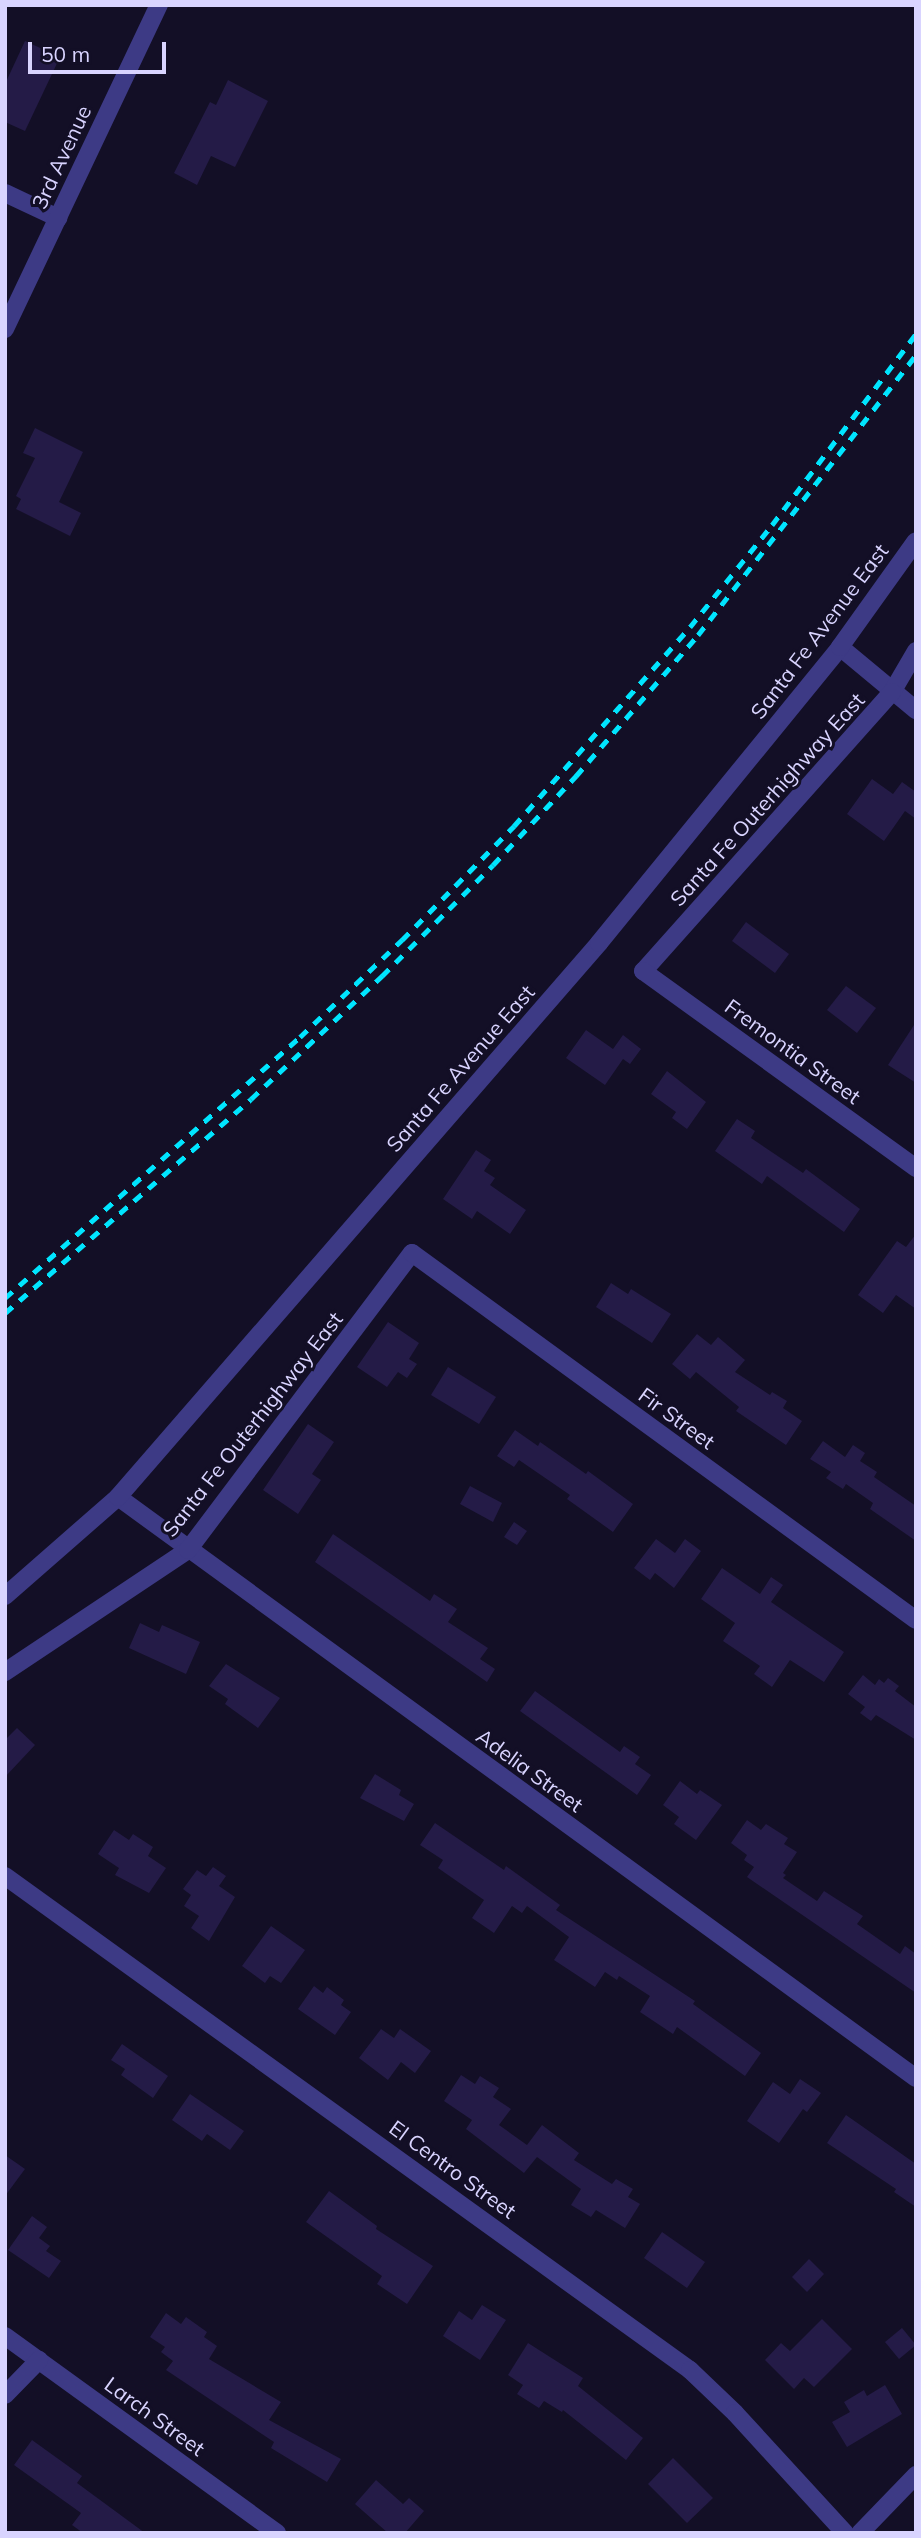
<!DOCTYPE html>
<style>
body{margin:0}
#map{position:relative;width:921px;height:2538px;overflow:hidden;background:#130f26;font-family:Mulish,sans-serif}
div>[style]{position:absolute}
.building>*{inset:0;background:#241b47}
.minor>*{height:18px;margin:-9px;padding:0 9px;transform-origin:9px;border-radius:9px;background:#3d3a85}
.rail>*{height:5px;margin-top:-2.5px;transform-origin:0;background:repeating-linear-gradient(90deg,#00e5ff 0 10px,transparent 0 19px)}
span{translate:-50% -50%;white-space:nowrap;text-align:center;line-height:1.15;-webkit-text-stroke:6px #130f26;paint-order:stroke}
.street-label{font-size:21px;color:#d9d4ff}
.frame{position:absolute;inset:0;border:7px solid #d9d4ff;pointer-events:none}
.scale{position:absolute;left:28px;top:42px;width:138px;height:32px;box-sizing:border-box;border:4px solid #d9d4ff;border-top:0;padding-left:9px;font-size:21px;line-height:24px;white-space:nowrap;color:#d9d4ff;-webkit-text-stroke:5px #130f26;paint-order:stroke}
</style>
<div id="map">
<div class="building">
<i style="clip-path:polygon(25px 41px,60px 57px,25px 131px,5px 122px,5px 84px)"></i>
<i style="clip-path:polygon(228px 80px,268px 101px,235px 167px,211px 156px,197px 185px,174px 173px,210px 102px,216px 105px)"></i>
<i style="clip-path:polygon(35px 428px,83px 452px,59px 502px,81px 513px,70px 536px,16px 509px,21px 499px,16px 496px,35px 458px,23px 453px)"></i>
<i style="clip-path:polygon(872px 779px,893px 794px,902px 782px,916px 792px,916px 819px,905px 811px,884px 841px,847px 814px)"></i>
<i style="clip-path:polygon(746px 922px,789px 954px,775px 973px,732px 941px)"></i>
<i style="clip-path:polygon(846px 986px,876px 1008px,857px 1033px,827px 1010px)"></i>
<i style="clip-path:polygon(916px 1022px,916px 1083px,888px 1065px)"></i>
<i style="clip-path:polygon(586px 1030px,613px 1049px,623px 1035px,641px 1049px,630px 1064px,623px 1059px,605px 1085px,566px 1058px)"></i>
<i style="clip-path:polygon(667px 1071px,706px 1102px,687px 1129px,672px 1118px,676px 1112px,651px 1094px)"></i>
<i style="clip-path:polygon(737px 1119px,755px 1131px,751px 1138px,803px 1173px,806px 1169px,860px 1209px,844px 1232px,767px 1176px,762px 1184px,715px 1151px)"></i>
<i style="clip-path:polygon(476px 1150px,491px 1160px,484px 1171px,495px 1178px,490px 1185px,526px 1210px,510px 1234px,477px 1211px,472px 1219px,443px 1199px)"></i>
<i style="clip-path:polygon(916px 1234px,916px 1309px,896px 1295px,883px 1313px,858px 1295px,897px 1241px,906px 1247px)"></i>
<i style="clip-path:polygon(611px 1283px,628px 1294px,631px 1289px,671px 1314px,652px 1343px,596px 1307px)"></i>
<i style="clip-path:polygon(388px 1322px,419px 1343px,409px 1359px,417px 1364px,407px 1378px,398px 1372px,387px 1387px,357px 1367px)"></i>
<i style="clip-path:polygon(697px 1334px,711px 1345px,718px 1337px,745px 1360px,735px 1372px,770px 1395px,772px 1392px,787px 1401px,783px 1408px,802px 1421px,786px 1445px,736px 1411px,739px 1407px,696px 1372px,690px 1379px,672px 1364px)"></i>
<i style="clip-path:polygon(448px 1367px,496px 1397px,479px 1424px,431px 1395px)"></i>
<i style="clip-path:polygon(308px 1424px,334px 1442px,312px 1474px,321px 1480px,298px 1514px,263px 1490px)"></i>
<i style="clip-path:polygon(515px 1430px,538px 1446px,540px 1442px,586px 1474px,588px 1471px,633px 1504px,613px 1532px,567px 1499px,570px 1495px,519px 1460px,514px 1467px,497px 1456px)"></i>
<i style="clip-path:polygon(823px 1441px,845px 1457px,853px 1445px,865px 1453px,860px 1461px,877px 1472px,874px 1477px,916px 1506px,916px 1541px,870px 1509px,873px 1503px,846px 1484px,843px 1489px,826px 1478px,831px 1472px,810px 1459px)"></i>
<i style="clip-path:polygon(470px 1486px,502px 1503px,493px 1522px,460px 1504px)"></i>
<i style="clip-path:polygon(514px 1522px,527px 1531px,517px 1545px,504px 1537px)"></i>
<i style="clip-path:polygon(333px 1534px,430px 1601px,434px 1594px,457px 1609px,448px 1622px,488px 1648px,480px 1659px,495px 1669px,487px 1682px,315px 1562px)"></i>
<i style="clip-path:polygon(656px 1539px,675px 1553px,685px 1539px,701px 1551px,674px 1588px,655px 1573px,650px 1580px,634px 1568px)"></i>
<i style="clip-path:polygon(722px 1568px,760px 1594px,771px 1577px,783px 1585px,771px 1602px,844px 1652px,824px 1682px,790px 1660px,772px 1687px,754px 1674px,760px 1666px,723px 1641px,735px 1623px,701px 1599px)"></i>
<i style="clip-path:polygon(140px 1623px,159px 1632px,162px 1625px,200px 1642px,186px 1674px,129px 1648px)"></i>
<i style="clip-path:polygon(226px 1664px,280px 1698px,258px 1728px,225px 1704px,228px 1699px,209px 1686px)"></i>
<i style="clip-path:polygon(863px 1675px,875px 1685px,879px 1679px,884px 1683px,888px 1678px,899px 1686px,895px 1691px,916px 1707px,916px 1740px,876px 1715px,871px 1721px,860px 1713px,865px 1707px,848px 1694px)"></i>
<i style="clip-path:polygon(535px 1691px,620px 1752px,624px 1746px,640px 1757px,635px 1764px,651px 1775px,637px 1795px,520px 1711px)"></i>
<i style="clip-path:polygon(17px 1728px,35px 1745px,5px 1777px,5px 1740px)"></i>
<i style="clip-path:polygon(375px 1774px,401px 1790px,399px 1795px,414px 1804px,404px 1821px,360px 1798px)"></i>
<i style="clip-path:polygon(680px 1781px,697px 1794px,700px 1790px,722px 1805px,696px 1840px,674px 1824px,679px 1817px,663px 1805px)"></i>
<i style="clip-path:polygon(747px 1820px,761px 1830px,766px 1824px,788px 1838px,784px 1844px,797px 1852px,783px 1873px,786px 1875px,783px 1878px,817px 1901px,824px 1891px,863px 1916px,857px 1924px,900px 1954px,905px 1946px,916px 1954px,916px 1993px,747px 1877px,754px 1867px,744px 1860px,747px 1855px,731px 1843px)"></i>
<i style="clip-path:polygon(435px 1823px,504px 1870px,506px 1866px,560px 1905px,556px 1910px,695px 2001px,693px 2004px,761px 2053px,745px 2076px,677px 2027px,673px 2034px,640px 2012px,650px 1996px,619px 1976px,617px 1980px,605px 1972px,595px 1987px,554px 1960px,569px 1937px,527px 1906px,522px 1913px,512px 1906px,494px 1933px,472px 1918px,484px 1900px,438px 1868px,443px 1860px,420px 1845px)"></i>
<i style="clip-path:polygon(114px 1830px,129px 1840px,133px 1834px,153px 1847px,148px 1856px,166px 1868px,149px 1893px,115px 1875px,119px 1868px,98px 1854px)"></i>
<i style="clip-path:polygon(213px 1867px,226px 1876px,219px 1886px,235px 1897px,209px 1941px,191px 1928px,199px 1916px,184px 1906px,191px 1895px,183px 1889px,197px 1870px,206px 1876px)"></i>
<i style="clip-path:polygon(271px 1926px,305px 1950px,281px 1983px,270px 1976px,265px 1983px,242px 1966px)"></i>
<i style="clip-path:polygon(314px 1986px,323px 1993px,327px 1987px,344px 2000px,341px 2005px,351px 2012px,335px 2035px,298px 2009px)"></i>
<i style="clip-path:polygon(381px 2029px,394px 2038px,400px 2029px,431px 2051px,415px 2073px,401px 2062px,388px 2080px,359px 2058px)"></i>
<i style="clip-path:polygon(122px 2044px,168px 2076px,153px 2098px,121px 2075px,125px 2069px,111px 2060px)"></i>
<i style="clip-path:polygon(461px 2075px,475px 2084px,480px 2076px,499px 2088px,493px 2097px,511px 2109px,499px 2125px,527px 2145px,542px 2125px,579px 2153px,574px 2160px,612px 2184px,616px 2179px,633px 2189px,628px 2197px,640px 2204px,625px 2228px,596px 2210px,591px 2217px,571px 2205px,581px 2189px,537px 2157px,524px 2173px,466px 2129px,472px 2120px,444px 2101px)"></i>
<i style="clip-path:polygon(800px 2079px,821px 2093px,807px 2112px,803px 2109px,779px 2143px,747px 2121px,773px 2082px,790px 2094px)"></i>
<i style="clip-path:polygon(190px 2094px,244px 2131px,230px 2150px,207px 2134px,202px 2141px,172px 2120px)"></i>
<i style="clip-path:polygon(846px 2115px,916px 2164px,916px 2207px,894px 2192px,896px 2189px,827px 2143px)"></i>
<i style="clip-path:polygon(5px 2155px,25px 2169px,5px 2196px)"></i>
<i style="clip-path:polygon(329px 2191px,377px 2226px,376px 2229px,433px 2266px,407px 2304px,377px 2284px,382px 2276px,306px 2222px)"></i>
<i style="clip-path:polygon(32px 2216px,47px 2227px,39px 2238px,50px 2246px,46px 2251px,61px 2261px,49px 2278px,8px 2250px)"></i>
<i style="clip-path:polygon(662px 2232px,705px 2262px,687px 2288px,644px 2258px)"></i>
<i style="clip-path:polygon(809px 2259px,824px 2274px,807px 2292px,792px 2277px)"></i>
<i style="clip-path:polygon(482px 2305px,506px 2320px,480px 2360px,443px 2336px,459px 2311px,472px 2320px)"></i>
<i style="clip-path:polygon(166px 2313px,181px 2324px,186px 2317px,207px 2332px,204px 2337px,217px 2346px,209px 2359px,281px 2402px,269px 2420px,341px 2459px,327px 2482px,271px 2448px,274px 2442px,166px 2370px,173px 2361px,161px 2352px,165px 2347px,150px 2337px)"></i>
<i style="clip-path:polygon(822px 2319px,852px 2349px,814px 2387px,804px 2378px,794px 2389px,765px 2360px,781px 2343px,790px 2351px)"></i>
<i style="clip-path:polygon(902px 2328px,916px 2345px,899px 2359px,885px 2342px)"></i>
<i style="clip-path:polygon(528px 2343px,583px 2378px,578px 2386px,643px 2438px,626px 2460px,563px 2410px,562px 2412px,544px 2401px,539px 2408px,517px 2394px,523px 2385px,508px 2375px)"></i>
<i style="clip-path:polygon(885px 2385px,902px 2414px,847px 2447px,832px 2422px,850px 2412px,844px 2402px,864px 2390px,867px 2396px)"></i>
<i style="clip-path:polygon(32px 2440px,82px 2476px,77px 2483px,145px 2533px,83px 2533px,72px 2525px,81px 2513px,14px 2465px)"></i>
<i style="clip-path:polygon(673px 2458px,713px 2498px,687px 2523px,648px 2484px)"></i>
<i style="clip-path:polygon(376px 2480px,403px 2504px,409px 2498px,424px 2511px,405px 2533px,388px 2533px,355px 2504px)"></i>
</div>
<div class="minor">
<i style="left:5px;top:193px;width:59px;rotate:25.3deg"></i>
<i style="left:5px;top:329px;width:359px;rotate:-64.6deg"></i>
<i style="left:840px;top:647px;width:99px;rotate:39.7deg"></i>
<i style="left:916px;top:651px;width:48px;rotate:120.3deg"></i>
<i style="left:892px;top:692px;width:374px;rotate:131.7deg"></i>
<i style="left:643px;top:971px;width:337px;rotate:35.8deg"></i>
<i style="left:118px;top:1497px;width:987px;rotate:36.06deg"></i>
<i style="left:5px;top:1596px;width:150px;rotate:-41.2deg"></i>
<i style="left:118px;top:1497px;width:734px;rotate:-49.03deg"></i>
<i style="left:599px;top:943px;width:382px;rotate:-50.8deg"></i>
<i style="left:840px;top:647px;width:130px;rotate:-54.4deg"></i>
<i style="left:5px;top:1672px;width:220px;rotate:-33.7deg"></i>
<i style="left:188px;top:1550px;width:372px;rotate:-53deg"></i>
<i style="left:412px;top:1253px;width:623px;rotate:36.06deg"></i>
<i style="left:5px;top:1876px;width:845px;rotate:35.8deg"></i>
<i style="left:690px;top:2370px;width:62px;rotate:43.7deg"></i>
<i style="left:735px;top:2413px;width:163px;rotate:47.5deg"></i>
<i style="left:5px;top:2336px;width:336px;rotate:35.9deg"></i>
<i style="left:5px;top:2395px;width:49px;rotate:-45.8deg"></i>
<i style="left:860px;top:2533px;width:81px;rotate:-46deg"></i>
</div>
<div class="rail">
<i style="left:5px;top:1298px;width:394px;rotate:-41.5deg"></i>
<i style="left:300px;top:1037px;width:141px;rotate:-43.6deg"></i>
<i style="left:402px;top:940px;width:160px;rotate:-45.5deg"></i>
<i style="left:514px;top:826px;width:266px;rotate:-48.5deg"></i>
<i style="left:690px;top:627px;width:131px;rotate:-51.2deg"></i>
<i style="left:772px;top:525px;width:239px;rotate:-53deg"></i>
<i style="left:5px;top:1313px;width:326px;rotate:-41deg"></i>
<i style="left:251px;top:1099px;width:180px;rotate:-43.2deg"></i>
<i style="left:382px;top:976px;width:157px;rotate:-45deg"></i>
<i style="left:493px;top:865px;width:122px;rotate:-47deg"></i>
<i style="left:576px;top:776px;width:186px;rotate:-49.1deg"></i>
<i style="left:698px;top:635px;width:355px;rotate:-52.1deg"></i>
</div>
<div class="street-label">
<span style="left:61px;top:157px;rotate:-65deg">3rd Avenue</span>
<span style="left:819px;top:631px;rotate:-53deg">Santa Fe Avenue East</span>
<span style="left:767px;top:799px;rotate:-48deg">Santa Fe Outerhighway East</span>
<span style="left:793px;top:1051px;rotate:36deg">Fremontia Street</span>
<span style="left:460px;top:1068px;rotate:-49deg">Santa Fe Avenue East</span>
<span style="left:677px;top:1418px;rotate:36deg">Fir Street</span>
<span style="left:252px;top:1424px;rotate:-52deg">Santa Fe Outerhighway East</span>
<span style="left:530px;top:1770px;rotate:36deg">Adelia Street</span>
<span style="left:453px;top:2169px;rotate:36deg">El Centro Street</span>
<span style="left:155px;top:2416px;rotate:36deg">Larch Street</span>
</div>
<div class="frame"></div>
<div class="scale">50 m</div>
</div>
